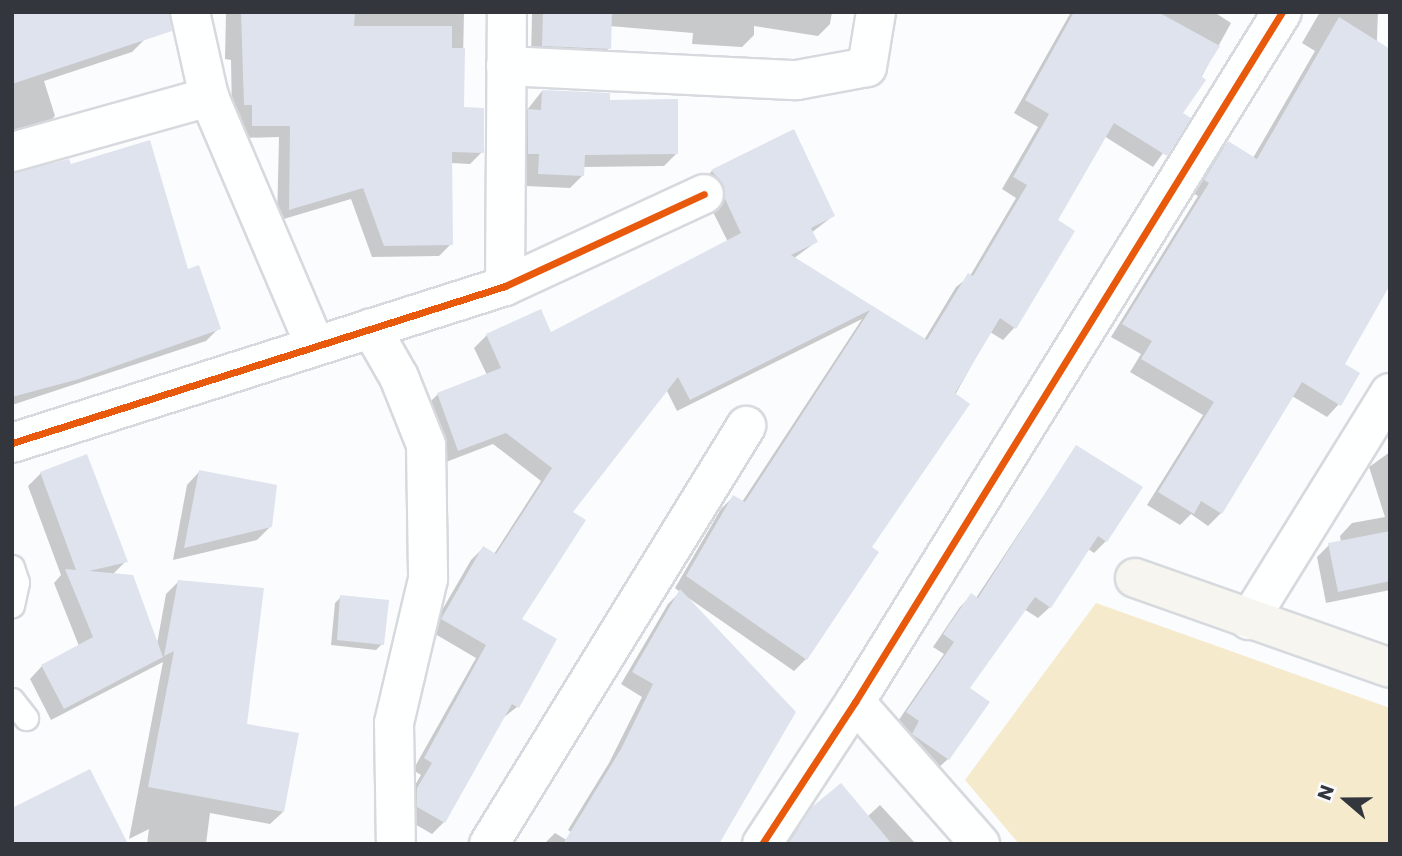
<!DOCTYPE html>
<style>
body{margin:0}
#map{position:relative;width:1402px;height:856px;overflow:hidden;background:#fafcfe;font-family:Poppins,sans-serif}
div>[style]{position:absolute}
.green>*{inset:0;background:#f6eacd}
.shadow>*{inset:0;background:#0003}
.building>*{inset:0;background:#dee3ed}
.roads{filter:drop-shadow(2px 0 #d6d9dd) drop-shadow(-2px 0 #d6d9dd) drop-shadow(0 2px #d6d9dd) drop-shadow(0 -2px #d6d9dd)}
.lane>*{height:23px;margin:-11.5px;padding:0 11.5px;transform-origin:11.5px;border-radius:11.5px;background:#feffff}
.street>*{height:38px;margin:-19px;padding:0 19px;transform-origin:19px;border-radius:19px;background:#feffff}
.secondary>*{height:38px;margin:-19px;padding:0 19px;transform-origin:19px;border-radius:19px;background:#f6f5f0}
.cycleway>*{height:7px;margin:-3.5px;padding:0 3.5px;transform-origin:3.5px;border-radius:3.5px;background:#e8590c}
span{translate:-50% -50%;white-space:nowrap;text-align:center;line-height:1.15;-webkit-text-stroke:6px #f9fbff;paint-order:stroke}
.frame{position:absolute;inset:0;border:14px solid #33363d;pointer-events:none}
.north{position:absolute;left:1311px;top:765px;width:70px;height:70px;-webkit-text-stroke:5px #f9fbff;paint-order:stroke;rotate:290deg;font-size:19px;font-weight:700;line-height:28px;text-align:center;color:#33363d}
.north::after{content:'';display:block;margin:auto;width:24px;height:32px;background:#33363d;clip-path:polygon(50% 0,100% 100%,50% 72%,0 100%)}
</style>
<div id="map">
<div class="green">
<i style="clip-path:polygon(1096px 603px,1390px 708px,1390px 844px,1019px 844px,965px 780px)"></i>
</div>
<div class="shadow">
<i style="clip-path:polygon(12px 12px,145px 39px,132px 52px,44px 81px,55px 116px,42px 129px,12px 139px)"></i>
<i style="clip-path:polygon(226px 12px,464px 12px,462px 109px,482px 152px,470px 164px,451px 163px,451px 244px,439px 256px,372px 257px,351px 199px,277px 221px,279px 137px,241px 138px,241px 116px,232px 116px,231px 60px,225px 59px)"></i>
<i style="clip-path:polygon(512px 12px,832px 12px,830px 24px,818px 36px,754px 26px,754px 35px,742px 47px,692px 44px,693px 33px,609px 26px,609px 48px,597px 60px,531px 57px,532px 14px)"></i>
<i style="clip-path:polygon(1071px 12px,1214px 12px,1231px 23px,1181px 114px,1188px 118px,1153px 167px,1104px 136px,1055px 221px,1015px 327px,1003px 340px,990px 332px,870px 548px,877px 552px,806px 659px,794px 671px,687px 597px,793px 712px,589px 844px,568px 830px,609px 763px,642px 697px,621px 684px,668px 604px,680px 592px,675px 588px,721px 509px,733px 497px,742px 502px,862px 319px,677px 411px,666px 389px,571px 512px,520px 619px,517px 707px,503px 718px,444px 822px,432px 834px,406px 819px,405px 802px,421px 775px,413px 770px,476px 658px,430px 631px,471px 560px,483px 548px,494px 554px,541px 481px,493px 444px,446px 462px,426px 406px,438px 394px,487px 375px,474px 348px,487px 335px,540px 311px,550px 334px,728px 242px,713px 212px,712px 197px,700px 183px,712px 171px,833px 216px,811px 233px,816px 242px,793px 259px,924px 340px,956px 287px,970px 276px,1016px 198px,1002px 189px,1038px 127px,1014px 113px)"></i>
<i style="clip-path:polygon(1320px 12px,1378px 12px,1373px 144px,1339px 404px,1327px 417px,1292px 396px,1221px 513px,1208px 526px,1191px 514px,1180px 525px,1147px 505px,1203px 415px,1130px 372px,1141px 354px,1111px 337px,1198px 196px,1193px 193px,1216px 155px,1228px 143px,1253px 158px,1315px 51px,1302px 43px)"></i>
<i style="clip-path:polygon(542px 91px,608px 102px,677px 153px,664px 166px,583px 167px,583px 175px,570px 188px,526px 186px,527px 166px,516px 166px,516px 124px)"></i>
<i style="clip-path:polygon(70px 166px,187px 271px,219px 328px,206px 341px,12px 405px,12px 175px)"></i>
<i style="clip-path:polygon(1076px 447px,1140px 488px,1106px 541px,1094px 553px,1088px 549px,1050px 607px,1038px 618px,1024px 609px,967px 688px,948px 759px,936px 770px,902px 746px,908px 733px,896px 724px,944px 654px,933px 647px,960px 607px,972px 595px,976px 598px)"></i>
<i style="clip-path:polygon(1390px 452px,1390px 590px,1326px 603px,1317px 557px,1329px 545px,1341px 542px,1340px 536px,1352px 523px,1385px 517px,1369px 467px)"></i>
<i style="clip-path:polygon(199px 472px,270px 527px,257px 540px,173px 560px,187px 485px)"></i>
<i style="clip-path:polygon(41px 473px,126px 561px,112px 575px,157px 644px,166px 594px,179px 581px,283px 812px,270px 824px,210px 813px,206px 844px,147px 844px,149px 829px,129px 839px,163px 662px,51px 720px,30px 679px,42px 666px,79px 646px,54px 583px,61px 575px,28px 486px)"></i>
<i style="clip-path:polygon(341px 597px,382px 644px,376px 650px,331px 645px,335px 603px)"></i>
<i style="clip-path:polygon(880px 805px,916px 844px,785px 844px,813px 809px,867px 817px)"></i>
<i style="clip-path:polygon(555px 833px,573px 844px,544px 844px)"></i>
</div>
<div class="building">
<i style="clip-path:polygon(12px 12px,169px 12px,172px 31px,12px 84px)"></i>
<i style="clip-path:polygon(241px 12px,355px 12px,354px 26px,452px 26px,452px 48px,465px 48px,464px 107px,484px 108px,484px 153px,452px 152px,453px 245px,384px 246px,363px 188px,289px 210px,290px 126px,252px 126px,252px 105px,244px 105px)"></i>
<i style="clip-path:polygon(543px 12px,612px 12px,611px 49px,542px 46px)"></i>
<i style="clip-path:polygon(1074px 12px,1158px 12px,1220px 46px,1201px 76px,1206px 80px,1183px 113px,1191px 118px,1167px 156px,1114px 123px,1058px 220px,1075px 231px,1016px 329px,1000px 318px,955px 393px,970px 404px,872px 547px,879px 552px,807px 660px,686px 576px,733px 495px,745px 502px,870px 310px,690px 400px,678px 377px,573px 512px,586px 520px,522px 619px,557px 639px,519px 708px,512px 704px,445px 823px,417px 807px,417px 788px,432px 763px,424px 758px,486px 645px,441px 619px,483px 546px,496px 554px,552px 468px,506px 433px,458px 451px,437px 393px,501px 368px,486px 334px,541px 309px,551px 332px,741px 233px,725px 199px,723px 184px,711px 170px,794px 129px,835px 216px,811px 228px,818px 242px,791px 255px,927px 340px,968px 273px,973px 276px,1027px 185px,1013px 177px,1049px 114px,1025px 100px)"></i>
<i style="clip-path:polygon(1339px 17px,1390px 49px,1390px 285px,1345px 364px,1360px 373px,1341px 406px,1302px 382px,1222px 514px,1201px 501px,1194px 514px,1158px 492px,1214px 402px,1141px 359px,1152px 341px,1122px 324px,1209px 183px,1204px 180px,1228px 141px,1257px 159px)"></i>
<i style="clip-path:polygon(542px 90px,610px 93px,610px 100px,678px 99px,678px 154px,585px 155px,584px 176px,538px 174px,539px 154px,528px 154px,528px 109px,541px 110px)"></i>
<i style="clip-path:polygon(150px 140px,188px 269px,199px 265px,221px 329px,79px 379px,12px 397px,12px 173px,69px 159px,71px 164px)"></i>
<i style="clip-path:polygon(1076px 445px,1143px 487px,1107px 542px,1098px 536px,1051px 608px,1035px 597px,970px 688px,990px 702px,949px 760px,912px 734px,919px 721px,906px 712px,954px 642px,943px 634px,971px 593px,978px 598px)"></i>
<i style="clip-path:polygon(87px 454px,128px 562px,89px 571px,133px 575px,163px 657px,64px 709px,41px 665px,93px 637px,65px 569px,76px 570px,40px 472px)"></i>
<i style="clip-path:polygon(199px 470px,277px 485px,272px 527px,184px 548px)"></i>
<i style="clip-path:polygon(1390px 531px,1390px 581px,1338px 592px,1328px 543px)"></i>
<i style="clip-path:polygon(178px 580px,264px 588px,247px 724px,299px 733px,284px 812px,148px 787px,174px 651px,164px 656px)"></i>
<i style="clip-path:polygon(680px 589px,796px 712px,719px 844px,563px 844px,621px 749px,653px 684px,632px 672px)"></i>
<i style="clip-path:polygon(340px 595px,389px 600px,384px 645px,337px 640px)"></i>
<i style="clip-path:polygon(90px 769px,128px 844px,12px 844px,12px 808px)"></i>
<i style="clip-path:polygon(841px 783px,892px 844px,788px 844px,812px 807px)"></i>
</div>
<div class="roads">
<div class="lane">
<i style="left:12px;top:567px;width:16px;rotate:72deg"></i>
<i style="left:17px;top:582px;width:24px;rotate:102deg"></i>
<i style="left:12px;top:700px;width:23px;rotate:52deg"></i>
</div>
<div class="street">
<i style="left:190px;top:12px;width:87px;rotate:77.4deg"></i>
<i style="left:209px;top:97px;width:270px;rotate:66.9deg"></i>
<i style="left:506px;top:66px;width:291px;rotate:2.8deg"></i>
<i style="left:797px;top:80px;width:71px;rotate:-10.5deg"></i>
<i style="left:867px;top:67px;width:56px;rotate:-80.7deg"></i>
<i style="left:12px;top:152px;width:205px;rotate:-15.6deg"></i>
<i style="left:505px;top:286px;width:274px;rotate:-89.6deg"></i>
<i style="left:371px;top:328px;width:56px;rotate:60.3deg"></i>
<i style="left:399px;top:377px;width:73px;rotate:68.3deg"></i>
<i style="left:426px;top:445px;width:134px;rotate:89.1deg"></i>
<i style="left:428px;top:579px;width:148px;rotate:103.3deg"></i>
<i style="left:394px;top:723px;width:121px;rotate:89.1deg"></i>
<i style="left:12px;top:443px;width:517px;rotate:-17.66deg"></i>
<i style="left:505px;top:286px;width:219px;rotate:-24.8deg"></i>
<i style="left:1249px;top:620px;width:267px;rotate:-58.2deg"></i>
<i style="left:855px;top:702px;width:189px;rotate:48.6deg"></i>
<i style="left:489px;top:844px;width:491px;rotate:-58.4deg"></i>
<i style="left:762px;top:844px;width:170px;rotate:-56.8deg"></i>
<i style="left:855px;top:702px;width:811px;rotate:-58.25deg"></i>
</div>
<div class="secondary">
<i style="left:1135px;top:578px;width:270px;rotate:19.4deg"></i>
</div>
</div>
<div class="cycleway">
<i style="left:12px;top:443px;width:517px;rotate:-17.66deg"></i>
<i style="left:505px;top:286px;width:219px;rotate:-24.8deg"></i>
<i style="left:762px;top:844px;width:170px;rotate:-56.8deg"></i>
<i style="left:855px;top:702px;width:811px;rotate:-58.25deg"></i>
</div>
<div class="frame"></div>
<div class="north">N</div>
</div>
